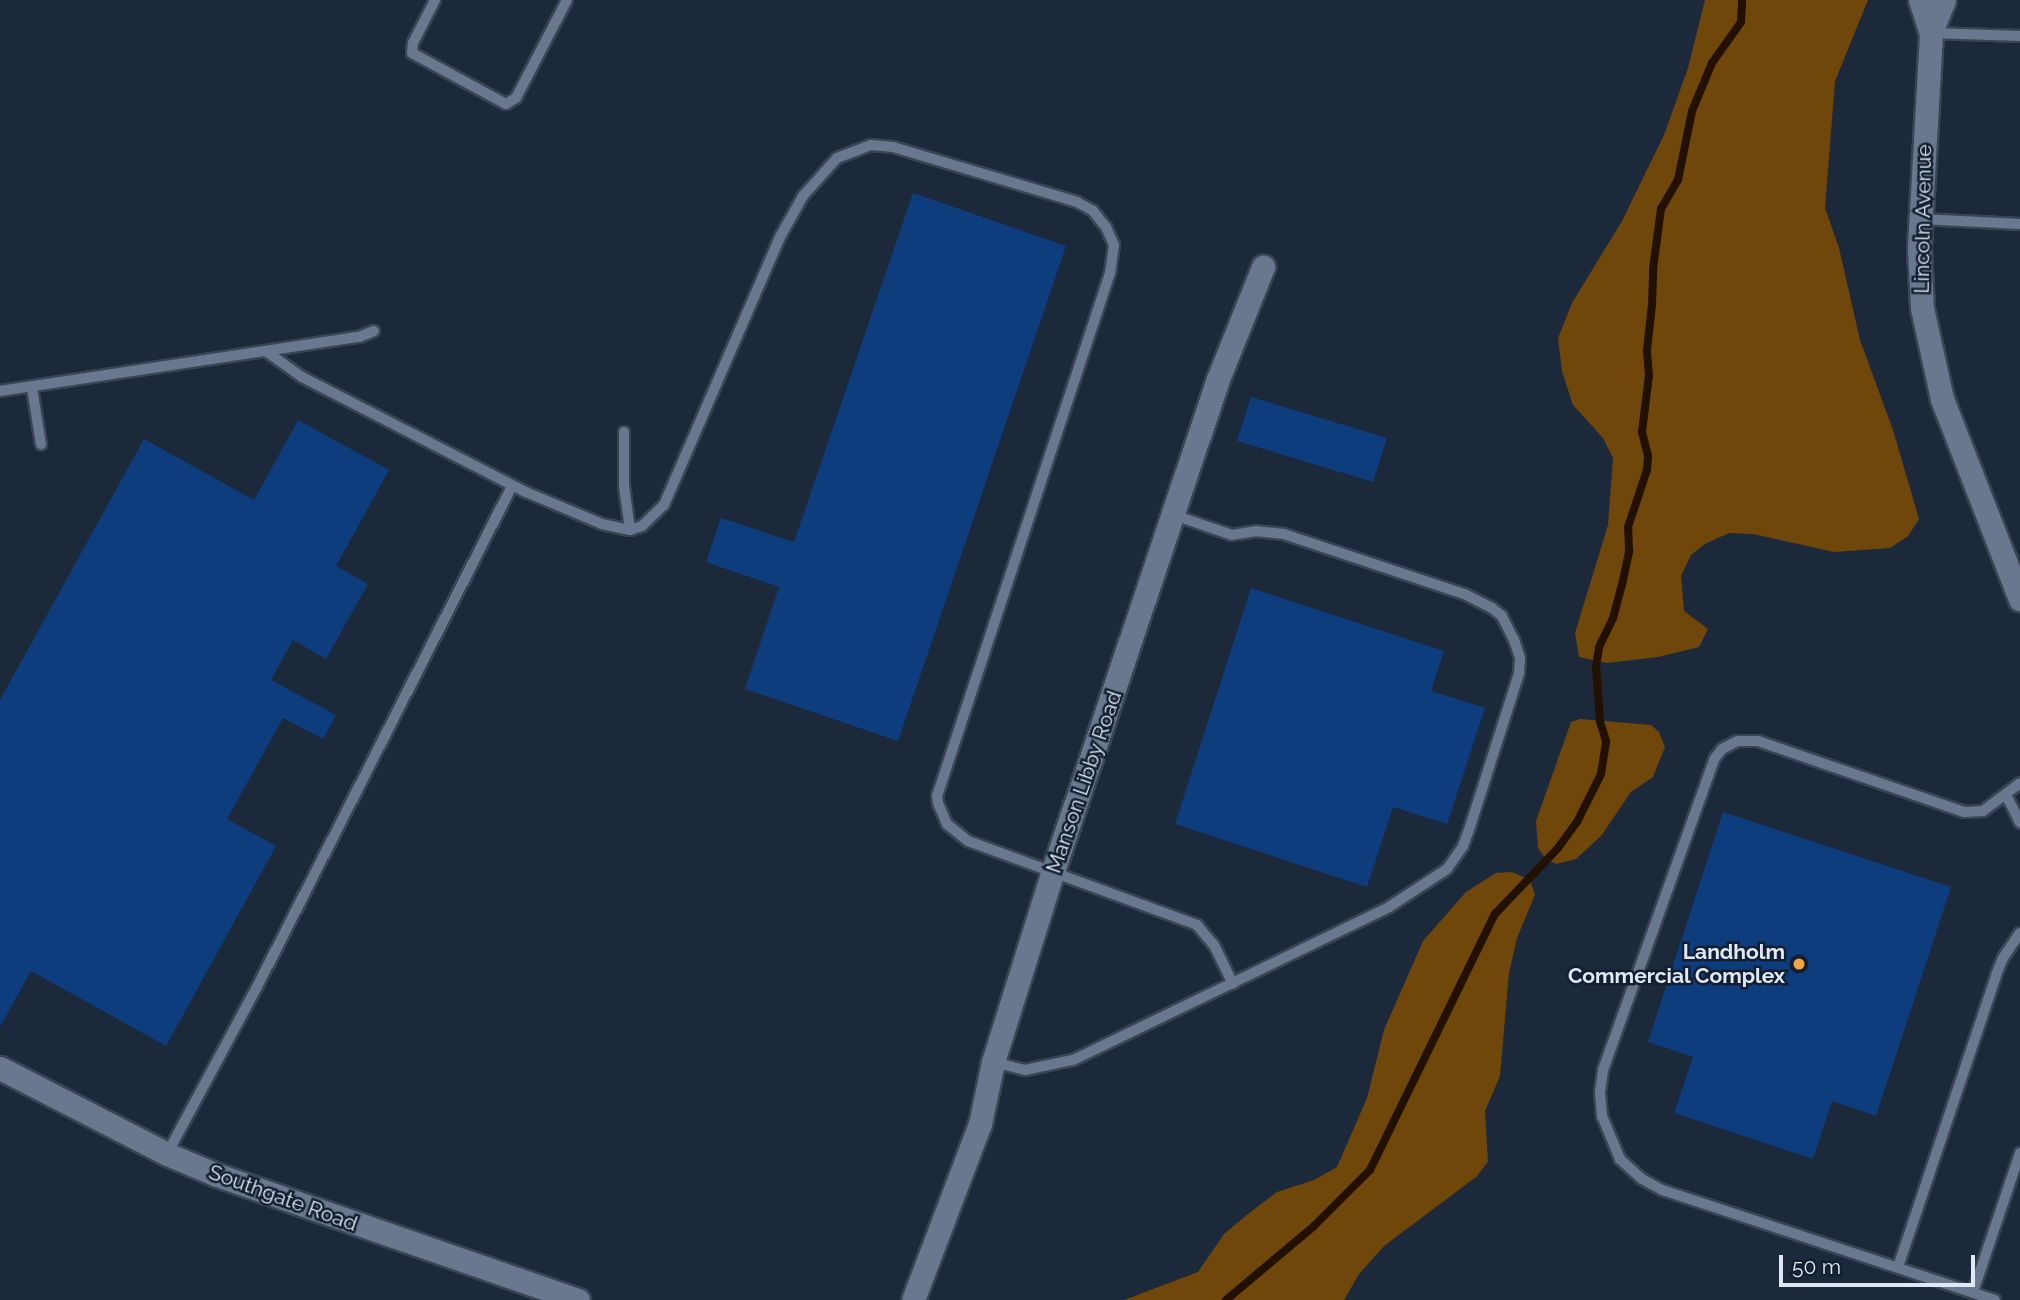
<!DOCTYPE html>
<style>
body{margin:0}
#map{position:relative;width:2020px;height:1300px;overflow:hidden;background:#1c293b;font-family:Raleway,sans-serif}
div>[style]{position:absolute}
.green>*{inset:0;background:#70470a}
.stream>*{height:8px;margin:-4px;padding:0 4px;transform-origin:4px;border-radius:4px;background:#221000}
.building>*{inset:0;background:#0d3d7c}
.roads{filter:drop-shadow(2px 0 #3a4554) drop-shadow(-2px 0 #3a4554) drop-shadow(0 2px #3a4554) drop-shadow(0 -2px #3a4554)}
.lane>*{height:10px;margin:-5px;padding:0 5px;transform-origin:5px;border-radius:5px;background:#69788e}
.street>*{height:23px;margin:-11.5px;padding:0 11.5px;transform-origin:11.5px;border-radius:11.5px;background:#69788e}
.dots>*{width:19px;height:19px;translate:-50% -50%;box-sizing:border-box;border:4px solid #131f31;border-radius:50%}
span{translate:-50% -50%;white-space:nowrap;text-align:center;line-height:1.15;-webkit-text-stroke:5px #131f31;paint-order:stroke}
.street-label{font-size:21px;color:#dfe8f4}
.poi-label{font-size:21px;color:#dfe8f4;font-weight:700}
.right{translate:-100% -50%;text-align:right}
.scale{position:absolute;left:1779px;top:1255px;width:196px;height:32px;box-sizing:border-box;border:4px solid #dfe8f4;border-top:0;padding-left:9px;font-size:21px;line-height:24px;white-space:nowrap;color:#dfe8f4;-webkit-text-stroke:5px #131f31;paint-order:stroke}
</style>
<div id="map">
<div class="green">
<i style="clip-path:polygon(1705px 0,1868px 0,1835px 81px,1825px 208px,1839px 248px,1860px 340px,1893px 430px,1919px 519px,1908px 536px,1890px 548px,1834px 552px,1753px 534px,1729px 533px,1705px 544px,1691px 555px,1681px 576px,1684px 611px,1708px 629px,1699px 647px,1658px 657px,1607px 663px,1579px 657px,1575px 633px,1608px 525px,1613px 458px,1603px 438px,1573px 405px,1562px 371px,1558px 338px,1572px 303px,1622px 221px,1664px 135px,1688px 68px)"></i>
<i style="clip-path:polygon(1580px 719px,1651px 725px,1659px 732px,1665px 747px,1653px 777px,1631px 792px,1601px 836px,1576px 859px,1556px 864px,1547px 860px,1538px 848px,1536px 821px,1571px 722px)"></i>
<i style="clip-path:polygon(1512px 872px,1530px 880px,1535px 895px,1517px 938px,1509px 973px,1500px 1076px,1485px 1111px,1488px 1162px,1476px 1177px,1384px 1246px,1359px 1274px,1344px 1300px,1124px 1300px,1198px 1272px,1224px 1234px,1248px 1214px,1277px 1192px,1314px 1180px,1337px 1167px,1367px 1098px,1384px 1030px,1423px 941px,1466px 892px,1496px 873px)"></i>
</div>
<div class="stream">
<i style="left:1226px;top:1300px;width:114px;rotate:-40deg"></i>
<i style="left:1313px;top:1227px;width:81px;rotate:-45deg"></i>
<i style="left:1370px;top:1170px;width:285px;rotate:-64deg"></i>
<i style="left:1495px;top:914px;width:91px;rotate:-46.3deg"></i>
<i style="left:1558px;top:848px;width:34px;rotate:-54deg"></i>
<i style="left:1578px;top:820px;width:51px;rotate:-63.4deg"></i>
<i style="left:1601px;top:774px;width:33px;rotate:-81deg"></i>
<i style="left:1606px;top:741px;width:21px;rotate:-107deg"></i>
<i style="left:1600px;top:721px;width:54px;rotate:-94.2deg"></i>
<i style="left:1596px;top:667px;width:20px;rotate:-81deg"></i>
<i style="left:1599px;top:647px;width:32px;rotate:-64deg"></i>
<i style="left:1613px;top:618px;width:34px;rotate:-75deg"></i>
<i style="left:1622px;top:585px;width:35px;rotate:-78deg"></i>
<i style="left:1629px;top:551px;width:24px;rotate:-92deg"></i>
<i style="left:1628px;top:527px;width:60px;rotate:-71.6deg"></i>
<i style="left:1647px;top:470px;width:14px;rotate:-86deg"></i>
<i style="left:1648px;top:456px;width:25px;rotate:-104deg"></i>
<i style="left:1642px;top:432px;width:57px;rotate:-83deg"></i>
<i style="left:1649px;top:375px;width:25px;rotate:-95deg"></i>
<i style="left:1647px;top:350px;width:45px;rotate:-83.7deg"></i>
<i style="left:1652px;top:305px;width:36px;rotate:-88deg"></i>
<i style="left:1653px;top:269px;width:61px;rotate:-82.4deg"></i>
<i style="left:1661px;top:209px;width:34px;rotate:-60deg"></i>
<i style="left:1678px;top:180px;width:70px;rotate:-78.5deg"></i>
<i style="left:1692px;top:111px;width:52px;rotate:-67.4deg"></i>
<i style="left:1712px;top:63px;width:50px;rotate:-54.7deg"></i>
<i style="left:1741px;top:22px;width:22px;rotate:-87deg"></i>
</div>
<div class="building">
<i style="clip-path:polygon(913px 193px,1066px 246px,898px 741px,745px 689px,779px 587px,706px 562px,721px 518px,794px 542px)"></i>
<i style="clip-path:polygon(1251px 397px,1387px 438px,1373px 482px,1237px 441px)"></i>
<i style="clip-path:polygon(298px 420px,389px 470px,336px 566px,368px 584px,326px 659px,293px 640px,271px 680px,336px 715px,323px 739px,283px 718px,227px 819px,276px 846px,166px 1046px,31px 971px,0 1027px,0 700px,144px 439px,254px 500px)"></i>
<i style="clip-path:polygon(1251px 588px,1444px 651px,1431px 691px,1485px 708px,1447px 824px,1393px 807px,1367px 887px,1175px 824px)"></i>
<i style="clip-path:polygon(1723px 812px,1951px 887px,1876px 1116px,1832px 1101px,1813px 1159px,1674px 1113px,1693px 1057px,1648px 1042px)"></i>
</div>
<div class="roads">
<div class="lane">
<i style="left:435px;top:0;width:48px;rotate:117.1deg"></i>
<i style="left:413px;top:43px;width:10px;rotate:96deg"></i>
<i style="left:412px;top:53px;width:107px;rotate:28.5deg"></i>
<i style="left:506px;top:104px;width:12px;rotate:-31deg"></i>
<i style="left:516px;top:98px;width:110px;rotate:-62.5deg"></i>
<i style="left:1931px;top:33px;width:89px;rotate:1.9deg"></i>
<i style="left:1921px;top:219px;width:99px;rotate:2.9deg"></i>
<i style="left:267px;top:352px;width:43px;rotate:35.5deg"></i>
<i style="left:302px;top:377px;width:252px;rotate:27.2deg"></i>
<i style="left:526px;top:492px;width:82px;rotate:22.8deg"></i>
<i style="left:602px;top:524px;width:29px;rotate:12deg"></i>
<i style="left:630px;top:530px;width:13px;rotate:-18deg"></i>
<i style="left:642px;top:526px;width:30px;rotate:-44deg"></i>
<i style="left:664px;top:505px;width:292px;rotate:-66.6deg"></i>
<i style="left:780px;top:237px;width:47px;rotate:-60.7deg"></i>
<i style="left:803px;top:196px;width:51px;rotate:-48.2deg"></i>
<i style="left:837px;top:158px;width:36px;rotate:-21deg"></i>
<i style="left:871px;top:145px;width:22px;rotate:5deg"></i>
<i style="left:893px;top:147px;width:192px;rotate:16.6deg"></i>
<i style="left:1077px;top:202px;width:18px;rotate:29deg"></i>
<i style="left:1093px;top:211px;width:21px;rotate:51deg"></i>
<i style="left:1106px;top:227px;width:20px;rotate:66deg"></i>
<i style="left:1114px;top:245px;width:28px;rotate:98deg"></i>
<i style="left:1110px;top:273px;width:551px;rotate:108.3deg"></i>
<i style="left:937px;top:796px;width:7px;rotate:82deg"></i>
<i style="left:938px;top:803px;width:23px;rotate:67deg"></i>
<i style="left:947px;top:824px;width:27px;rotate:39deg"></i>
<i style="left:968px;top:841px;width:244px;rotate:20.1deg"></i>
<i style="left:1197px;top:925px;width:26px;rotate:50deg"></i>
<i style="left:1214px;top:945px;width:43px;rotate:64deg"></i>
<i style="left:32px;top:388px;width:57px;rotate:80.9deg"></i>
<i style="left:0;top:391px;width:363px;rotate:-8.6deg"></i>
<i style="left:359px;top:337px;width:16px;rotate:-22deg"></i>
<i style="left:624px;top:432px;width:54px;rotate:90deg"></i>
<i style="left:624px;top:486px;width:44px;rotate:82.2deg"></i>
<i style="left:2006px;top:795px;width:31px;rotate:63deg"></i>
<i style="left:993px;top:1062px;width:33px;rotate:14deg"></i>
<i style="left:1025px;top:1070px;width:49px;rotate:-11.8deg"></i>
<i style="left:1073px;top:1060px;width:351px;rotate:-25.8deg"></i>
<i style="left:1389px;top:907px;width:69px;rotate:-33.2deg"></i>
<i style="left:1447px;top:869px;width:28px;rotate:-55deg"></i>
<i style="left:1463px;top:846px;width:20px;rotate:-70deg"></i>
<i style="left:1470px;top:827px;width:162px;rotate:-72.3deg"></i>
<i style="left:1519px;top:673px;width:15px;rotate:-86deg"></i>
<i style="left:1520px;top:658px;width:19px;rotate:-108deg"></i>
<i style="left:1514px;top:640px;width:27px;rotate:-117deg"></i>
<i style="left:1502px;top:616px;width:13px;rotate:-141deg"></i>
<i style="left:1492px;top:608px;width:31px;rotate:-153deg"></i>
<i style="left:1464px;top:594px;width:190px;rotate:-161.6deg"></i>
<i style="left:1284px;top:534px;width:27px;rotate:-174deg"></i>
<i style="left:1257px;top:531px;width:25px;rotate:171deg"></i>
<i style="left:1232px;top:535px;width:61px;rotate:-161deg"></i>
<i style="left:167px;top:1154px;width:190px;rotate:-61.7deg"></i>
<i style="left:257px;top:987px;width:562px;rotate:-63.02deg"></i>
<i style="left:1898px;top:1267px;width:308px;rotate:-71.4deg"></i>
<i style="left:1996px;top:975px;width:18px;rotate:-68deg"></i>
<i style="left:2003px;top:958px;width:30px;rotate:-56deg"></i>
<i style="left:1973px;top:1292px;width:147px;rotate:-71.3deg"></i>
<i style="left:1995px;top:1300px;width:351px;rotate:-161.7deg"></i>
<i style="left:1662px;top:1190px;width:23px;rotate:-151deg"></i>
<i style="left:1642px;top:1179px;width:30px;rotate:-138deg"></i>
<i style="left:1620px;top:1159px;width:47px;rotate:-112.7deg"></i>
<i style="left:1602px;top:1116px;width:24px;rotate:-95deg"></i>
<i style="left:1600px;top:1092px;width:22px;rotate:-82deg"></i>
<i style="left:1603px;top:1070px;width:331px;rotate:-70.3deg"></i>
<i style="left:1715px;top:758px;width:11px;rotate:-52deg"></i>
<i style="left:1722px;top:749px;width:18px;rotate:-27deg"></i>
<i style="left:1738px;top:741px;width:20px"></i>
<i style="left:1758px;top:741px;width:218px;rotate:19deg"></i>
<i style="left:1964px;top:812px;width:19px;rotate:-3deg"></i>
<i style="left:1983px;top:811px;width:46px;rotate:-37.1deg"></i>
</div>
<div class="street">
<i style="left:1920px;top:0;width:35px;rotate:72deg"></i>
<i style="left:1944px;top:0;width:35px;rotate:112deg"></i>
<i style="left:1931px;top:33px;width:216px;rotate:93.2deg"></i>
<i style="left:1919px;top:249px;width:59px;rotate:87.1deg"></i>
<i style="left:1922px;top:308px;width:93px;rotate:77.6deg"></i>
<i style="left:1942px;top:399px;width:215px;rotate:68.7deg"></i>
<i style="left:0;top:1068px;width:188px;rotate:27.2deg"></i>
<i style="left:167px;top:1154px;width:54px;rotate:22.8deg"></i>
<i style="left:217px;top:1175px;width:382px;rotate:19.1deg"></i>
<i style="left:913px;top:1300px;width:188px;rotate:-69.2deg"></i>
<i style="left:980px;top:1124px;width:63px;rotate:-78.2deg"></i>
<i style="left:993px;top:1062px;width:197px;rotate:-72.6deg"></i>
<i style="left:1052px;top:874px;width:522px;rotate:-71.46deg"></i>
<i style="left:1218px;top:379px;width:121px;rotate:-68.1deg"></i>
</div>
</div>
<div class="dots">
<i style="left:1799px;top:964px;background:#f2a541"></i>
</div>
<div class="street-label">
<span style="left:1923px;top:219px;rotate:-89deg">Lincoln Avenue</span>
<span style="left:1084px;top:782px;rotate:-71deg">Manson Libby Road</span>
<span style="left:283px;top:1198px;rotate:20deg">Southgate Road</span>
</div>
<div class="poi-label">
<span class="right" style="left:1785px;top:964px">Landholm<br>Commercial Complex</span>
</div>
<div class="scale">50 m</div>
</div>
